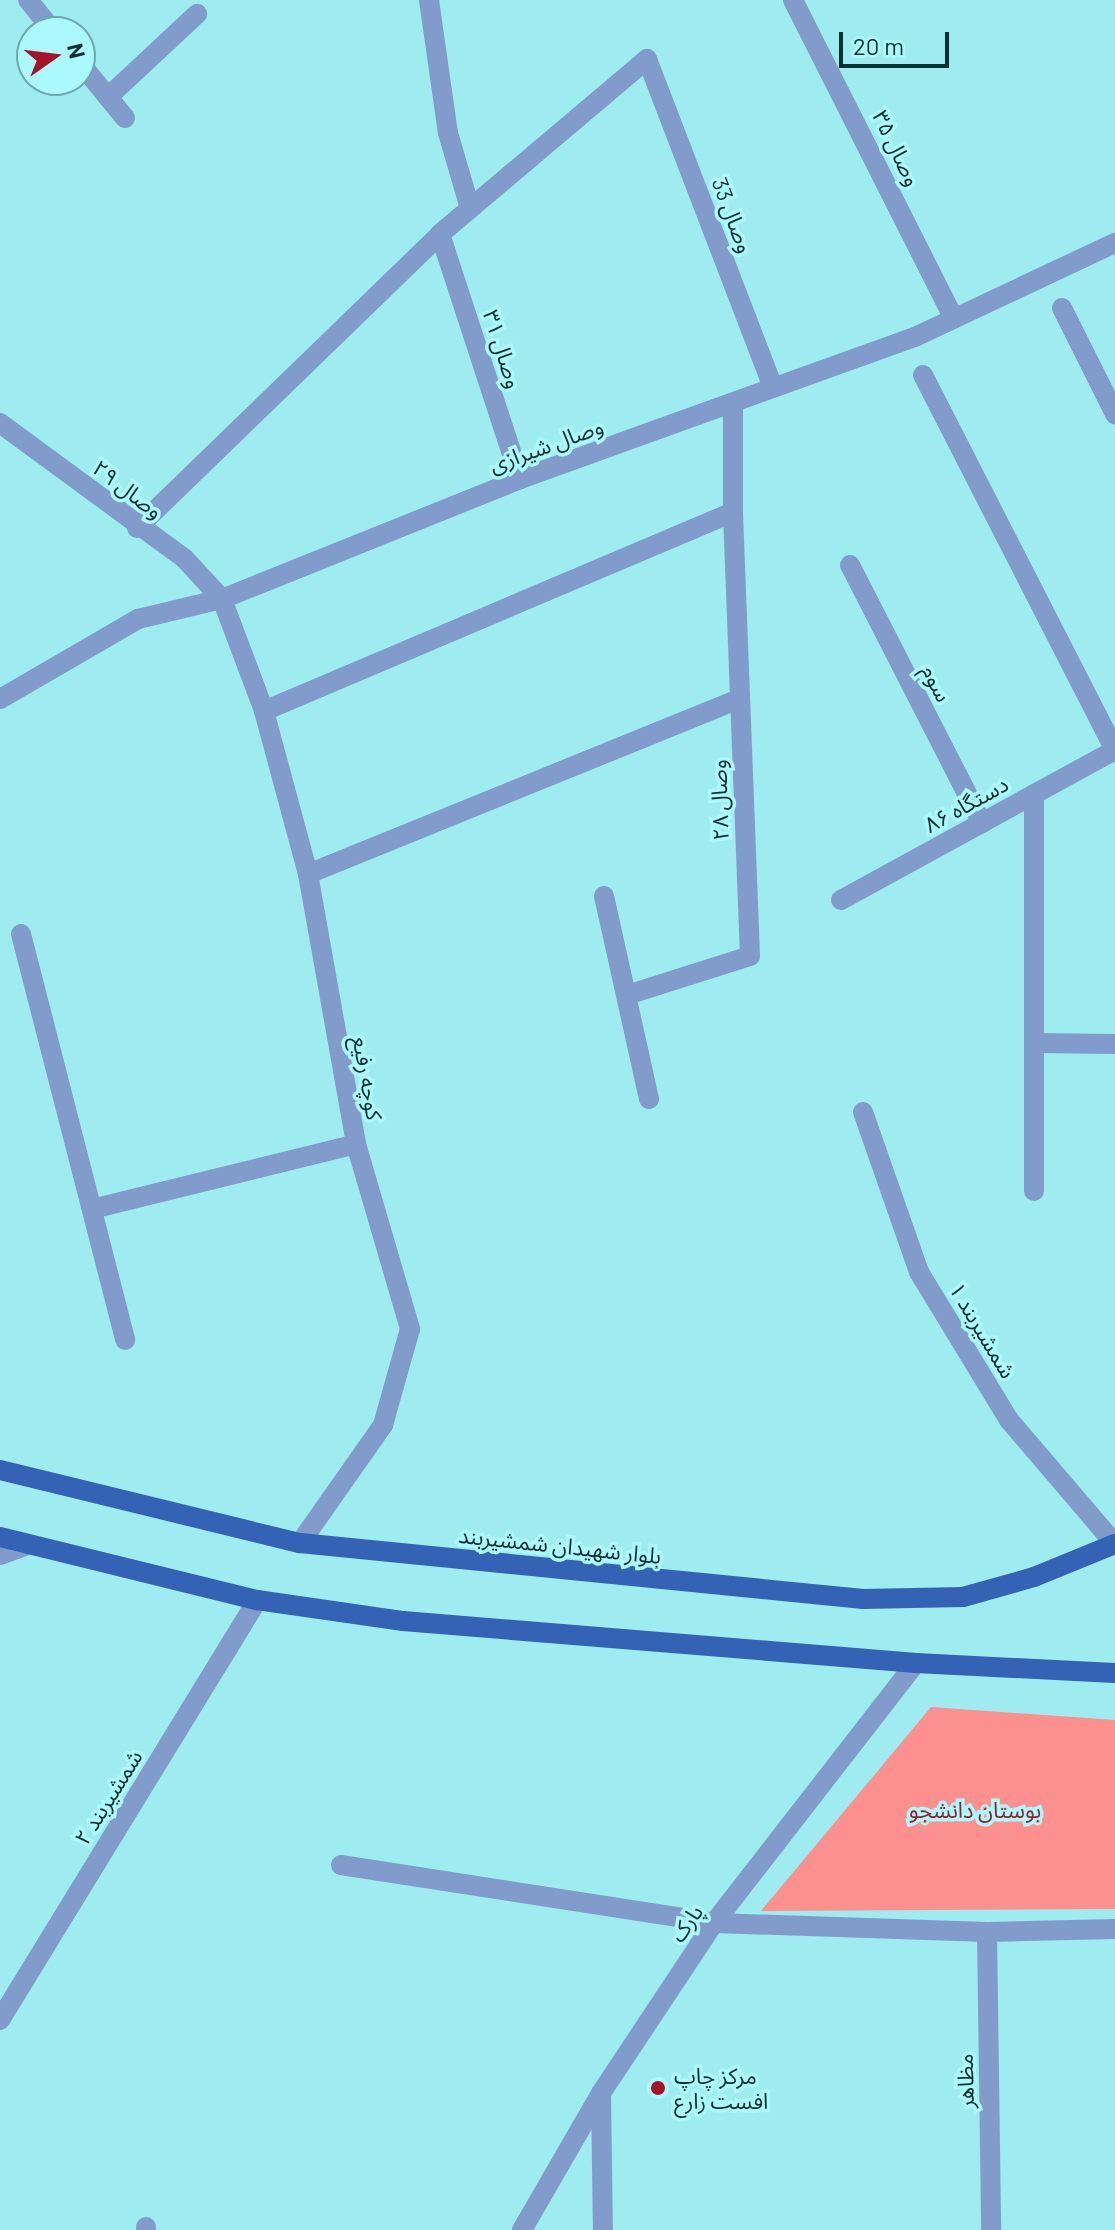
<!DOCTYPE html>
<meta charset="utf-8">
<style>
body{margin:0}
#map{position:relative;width:1115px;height:2230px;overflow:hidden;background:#9eebf0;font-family:Barlow,"Noto Sans Arabic",sans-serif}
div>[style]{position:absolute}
.green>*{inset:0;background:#fb908f}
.minor>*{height:20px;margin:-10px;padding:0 10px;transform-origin:10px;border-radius:10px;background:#819cca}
.major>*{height:20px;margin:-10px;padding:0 10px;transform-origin:10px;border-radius:10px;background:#3462b5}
.dots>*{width:22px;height:22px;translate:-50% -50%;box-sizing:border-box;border:4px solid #abf8fd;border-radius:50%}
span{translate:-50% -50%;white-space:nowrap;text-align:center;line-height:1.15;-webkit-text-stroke:7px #abf8fd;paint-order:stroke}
.street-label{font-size:22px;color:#103133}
.park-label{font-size:22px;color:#9a1f2c}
.poi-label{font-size:22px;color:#103133}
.left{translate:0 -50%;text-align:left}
.north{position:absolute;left:16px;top:16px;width:80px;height:80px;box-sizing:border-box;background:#abf8fd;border:2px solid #6da8ac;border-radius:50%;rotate:76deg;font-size:22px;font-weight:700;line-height:32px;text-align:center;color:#103133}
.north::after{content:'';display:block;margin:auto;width:28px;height:36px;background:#a8112a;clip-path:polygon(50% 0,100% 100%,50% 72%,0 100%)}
.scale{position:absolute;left:839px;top:32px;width:110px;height:36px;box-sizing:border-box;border:4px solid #103133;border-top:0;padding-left:10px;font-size:24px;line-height:28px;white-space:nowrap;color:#103133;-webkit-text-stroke:6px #abf8fd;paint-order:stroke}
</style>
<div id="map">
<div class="green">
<i style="clip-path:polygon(931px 1707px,1115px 1720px,1115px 1909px,761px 1911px)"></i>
</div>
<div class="minor">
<i style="left:28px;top:0;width:41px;rotate:50.9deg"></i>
<i style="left:429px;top:0;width:134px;rotate:81.9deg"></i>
<i style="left:448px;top:133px;width:78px;rotate:73.7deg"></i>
<i style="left:793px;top:0;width:357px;rotate:63.2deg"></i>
<i style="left:80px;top:63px;width:71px;rotate:50.7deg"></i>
<i style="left:108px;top:97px;width:122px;rotate:-43deg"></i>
<i style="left:440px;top:234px;width:258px;rotate:71.9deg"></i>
<i style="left:1062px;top:308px;width:119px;rotate:63.4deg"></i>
<i style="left:923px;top:375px;width:421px;rotate:62.9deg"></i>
<i style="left:0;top:423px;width:228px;rotate:36.3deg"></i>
<i style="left:184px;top:558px;width:56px;rotate:47.2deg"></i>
<i style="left:222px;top:599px;width:120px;rotate:69.4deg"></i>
<i style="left:264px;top:711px;width:169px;rotate:74.9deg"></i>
<i style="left:308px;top:874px;width:274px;rotate:79.9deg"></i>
<i style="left:356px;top:1144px;width:193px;rotate:73.7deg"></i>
<i style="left:410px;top:1329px;width:100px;rotate:105.7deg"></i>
<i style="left:383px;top:1425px;width:144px;rotate:125.1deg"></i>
<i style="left:137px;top:528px;width:422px;rotate:-44.1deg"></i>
<i style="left:440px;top:234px;width:271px;rotate:-40.2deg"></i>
<i style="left:647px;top:59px;width:352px;rotate:69deg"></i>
<i style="left:850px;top:565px;width:290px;rotate:62.9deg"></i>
<i style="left:0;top:699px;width:160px;rotate:-30.1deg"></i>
<i style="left:138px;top:619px;width:86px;rotate:-13.4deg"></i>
<i style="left:222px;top:599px;width:321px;rotate:-21.9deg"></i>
<i style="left:520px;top:479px;width:422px;rotate:-19.8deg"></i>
<i style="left:917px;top:336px;width:219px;rotate:-25.2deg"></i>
<i style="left:264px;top:711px;width:509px;rotate:-22.99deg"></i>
<i style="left:733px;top:512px;width:109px;rotate:-90deg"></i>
<i style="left:308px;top:874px;width:465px;rotate:-22.1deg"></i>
<i style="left:604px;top:896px;width:208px;rotate:77.5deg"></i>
<i style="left:841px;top:900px;width:312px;rotate:-28.7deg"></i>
<i style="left:21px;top:934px;width:419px;rotate:75.6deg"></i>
<i style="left:627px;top:995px;width:129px;rotate:-17.6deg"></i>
<i style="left:750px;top:956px;width:444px;rotate:-92.2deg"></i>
<i style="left:1035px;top:1043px;width:80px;rotate:0.7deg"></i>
<i style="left:863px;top:1112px;width:170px;rotate:70.7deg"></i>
<i style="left:919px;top:1272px;width:173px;rotate:58.7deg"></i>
<i style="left:1009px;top:1420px;width:163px;rotate:49.5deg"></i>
<i style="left:1034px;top:1191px;width:397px;rotate:-90deg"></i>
<i style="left:92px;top:1209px;width:272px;rotate:-13.8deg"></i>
<i style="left:0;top:1555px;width:29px;rotate:-20deg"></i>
<i style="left:341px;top:1865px;width:377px;rotate:8.8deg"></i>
<i style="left:714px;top:1923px;width:273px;rotate:1.9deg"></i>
<i style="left:987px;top:1932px;width:128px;rotate:-1.3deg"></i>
<i style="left:987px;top:1932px;width:298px;rotate:89.2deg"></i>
<i style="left:0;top:2020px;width:492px;rotate:-58.5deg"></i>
<i style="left:601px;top:2094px;width:136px;rotate:89.2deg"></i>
<i style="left:146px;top:2230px;width:3px;rotate:-90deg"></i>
<i style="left:522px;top:2230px;width:158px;rotate:-60deg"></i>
<i style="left:601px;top:2093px;width:204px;rotate:-56.4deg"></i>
<i style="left:714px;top:1923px;width:329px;rotate:-52.2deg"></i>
</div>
<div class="major">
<i style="left:0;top:1470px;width:309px;rotate:13.7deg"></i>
<i style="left:300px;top:1543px;width:566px;rotate:5.68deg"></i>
<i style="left:863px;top:1599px;width:100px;rotate:-1.1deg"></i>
<i style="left:963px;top:1597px;width:74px;rotate:-15.7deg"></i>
<i style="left:1034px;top:1577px;width:87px;rotate:-22.2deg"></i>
<i style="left:0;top:1537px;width:265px;rotate:13.8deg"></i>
<i style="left:257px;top:1600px;width:148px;rotate:8.2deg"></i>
<i style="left:403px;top:1621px;width:515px;rotate:4.68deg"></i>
<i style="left:916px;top:1663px;width:199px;rotate:2.9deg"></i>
</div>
<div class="dots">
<i style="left:658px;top:2088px;background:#a8112a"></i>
</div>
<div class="street-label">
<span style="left:897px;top:148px;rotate:64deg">وصال ۳۵</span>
<span style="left:733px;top:215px;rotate:69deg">وصال 33</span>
<span style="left:503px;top:349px;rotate:72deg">وصال ۳۱</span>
<span style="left:546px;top:445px;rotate:-20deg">وصال شیرازی</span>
<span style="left:128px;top:489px;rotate:37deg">وصال ۲۹</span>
<span style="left:937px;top:683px;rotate:63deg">سوم</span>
<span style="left:719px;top:800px;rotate:-92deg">وصال ۲۸</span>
<span style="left:966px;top:804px;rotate:-29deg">دستگاه ۸۶</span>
<span style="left:368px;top:1078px;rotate:80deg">کوچه رفیع</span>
<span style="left:983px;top:1330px;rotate:59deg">شمشیربند ۱</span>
<span style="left:560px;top:1545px;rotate:6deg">بلوار شهیدان شمشیربند</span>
<span style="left:108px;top:1797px;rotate:-58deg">شمشیربند ۲</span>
<span style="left:686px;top:1923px;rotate:-55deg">پارک</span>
<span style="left:965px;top:2081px;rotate:-91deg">مظاهر</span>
</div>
<div class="park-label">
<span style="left:975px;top:1810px">بوستان دانشجو</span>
</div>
<div class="poi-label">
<span class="left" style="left:674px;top:2088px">مرکز چاپ<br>افست زارع</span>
</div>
<div class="north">N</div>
<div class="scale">20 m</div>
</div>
